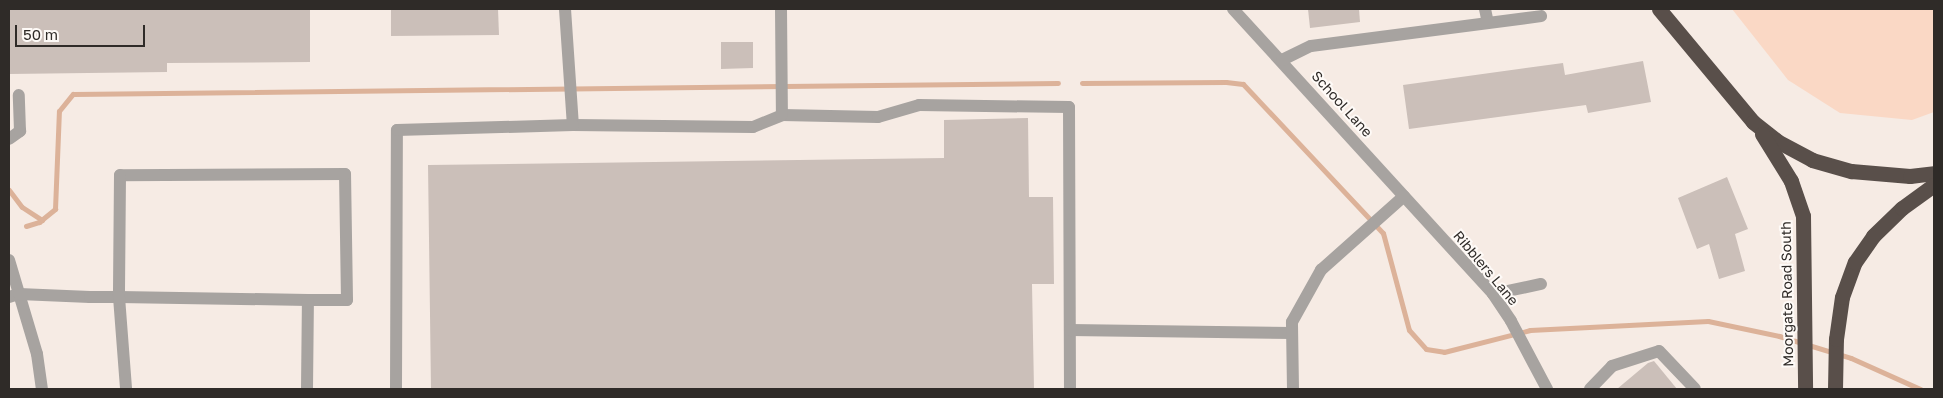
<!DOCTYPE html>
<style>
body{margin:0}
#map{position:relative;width:1943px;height:398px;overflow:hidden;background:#f6ebe4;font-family:"Golos Text",sans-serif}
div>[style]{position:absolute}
.green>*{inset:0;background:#fad8c5}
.stream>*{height:5px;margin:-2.5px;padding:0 2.5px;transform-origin:2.5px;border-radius:2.5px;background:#dcb299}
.building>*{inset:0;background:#cbbfb9}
.minor>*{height:12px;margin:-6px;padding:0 6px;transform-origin:6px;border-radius:6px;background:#a7a3a0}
.highway>*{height:15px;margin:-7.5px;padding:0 7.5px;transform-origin:7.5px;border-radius:7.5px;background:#594f4a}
span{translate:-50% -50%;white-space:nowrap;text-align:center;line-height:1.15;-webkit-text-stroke:4px #fefaf7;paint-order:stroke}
.street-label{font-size:14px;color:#2f2b28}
.frame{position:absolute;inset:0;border:10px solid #2f2b28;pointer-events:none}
.scale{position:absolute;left:15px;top:25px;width:130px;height:22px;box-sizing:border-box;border:2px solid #2f2b28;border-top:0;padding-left:6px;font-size:15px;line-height:18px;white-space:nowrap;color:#2f2b28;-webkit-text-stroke:4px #fefaf7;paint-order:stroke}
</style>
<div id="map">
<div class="green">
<i style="clip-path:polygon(1732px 9px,1934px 9px,1934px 112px,1912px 120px,1840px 113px,1788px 80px)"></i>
</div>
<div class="stream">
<i style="left:1082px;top:83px;width:144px;rotate:-0.4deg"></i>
<i style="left:1226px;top:82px;width:17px;rotate:7deg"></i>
<i style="left:1243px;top:84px;width:204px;rotate:46.8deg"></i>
<i style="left:1383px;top:233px;width:100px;rotate:75deg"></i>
<i style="left:1409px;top:330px;width:25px;rotate:48deg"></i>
<i style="left:1426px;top:349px;width:18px;rotate:9deg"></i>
<i style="left:1444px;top:352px;width:89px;rotate:-14.3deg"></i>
<i style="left:1530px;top:330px;width:178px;rotate:-2.9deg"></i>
<i style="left:1708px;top:321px;width:73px;rotate:11.9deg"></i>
<i style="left:1779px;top:336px;width:75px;rotate:17deg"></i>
<i style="left:1851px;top:358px;width:76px;rotate:24.2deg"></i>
<i style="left:9px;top:190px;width:21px;rotate:53deg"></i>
<i style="left:22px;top:207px;width:24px;rotate:33deg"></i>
<i style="left:26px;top:226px;width:14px;rotate:-17deg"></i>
<i style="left:39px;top:222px;width:21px;rotate:-39deg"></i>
<i style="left:55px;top:209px;width:98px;rotate:-87.7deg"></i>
<i style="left:59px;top:111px;width:22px;rotate:-51deg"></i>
<i style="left:73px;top:94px;width:985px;rotate:-0.64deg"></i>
</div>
<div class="building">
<i style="clip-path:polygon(9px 9px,310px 9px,310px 62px,167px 63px,167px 72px,9px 74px)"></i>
<i style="clip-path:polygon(391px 9px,498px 9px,499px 35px,391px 36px)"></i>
<i style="clip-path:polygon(1308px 9px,1359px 9px,1360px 22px,1310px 28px)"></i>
<i style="clip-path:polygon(721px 42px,753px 42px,753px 68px,721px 69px)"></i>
<i style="clip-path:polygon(1643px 61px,1651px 102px,1588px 113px,1586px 105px,1409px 129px,1403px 85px,1563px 63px,1565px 75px)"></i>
<i style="clip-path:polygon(1028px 118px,1029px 197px,1053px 197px,1054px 284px,1032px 284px,1034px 389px,431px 389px,428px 165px,944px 158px,944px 120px)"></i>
<i style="clip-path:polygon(1727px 177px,1748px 229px,1735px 234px,1745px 271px,1719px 279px,1709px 244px,1697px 249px,1678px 198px)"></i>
<i style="clip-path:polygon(1654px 361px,1677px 389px,1617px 389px,1648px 363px)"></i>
</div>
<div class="minor">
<i style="left:565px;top:9px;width:116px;rotate:86.1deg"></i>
<i style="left:573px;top:125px;width:180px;rotate:0.6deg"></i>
<i style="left:753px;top:127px;width:31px;rotate:-22deg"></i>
<i style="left:782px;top:115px;width:96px;rotate:1.2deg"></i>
<i style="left:878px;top:117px;width:43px;rotate:-16.3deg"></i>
<i style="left:919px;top:105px;width:150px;rotate:0.8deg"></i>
<i style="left:1069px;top:107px;width:282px;rotate:89.8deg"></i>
<i style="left:781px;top:9px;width:106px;rotate:89.5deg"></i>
<i style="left:1233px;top:9px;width:386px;rotate:47.6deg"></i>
<i style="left:1493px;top:294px;width:32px;rotate:56deg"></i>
<i style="left:1511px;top:321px;width:77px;rotate:62.1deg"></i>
<i style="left:1485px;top:9px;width:14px;rotate:78deg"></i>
<i style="left:1282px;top:60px;width:32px;rotate:-26deg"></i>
<i style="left:1311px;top:46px;width:232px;rotate:-7.4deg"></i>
<i style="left:9px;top:139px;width:14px;rotate:-36deg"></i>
<i style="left:20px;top:131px;width:36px;rotate:-92deg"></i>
<i style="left:9px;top:260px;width:98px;rotate:73.4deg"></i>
<i style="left:37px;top:354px;width:35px;rotate:82deg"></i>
<i style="left:1493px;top:294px;width:49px;rotate:-11.8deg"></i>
<i style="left:9px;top:297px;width:10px;rotate:-17deg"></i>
<i style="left:19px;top:294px;width:71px;rotate:2.4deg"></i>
<i style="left:90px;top:297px;width:29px"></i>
<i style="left:119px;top:297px;width:189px;rotate:0.9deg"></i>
<i style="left:308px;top:300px;width:39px"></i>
<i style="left:347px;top:300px;width:126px;rotate:-90.9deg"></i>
<i style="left:345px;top:174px;width:225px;rotate:179.7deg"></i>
<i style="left:120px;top:175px;width:122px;rotate:90.5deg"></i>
<i style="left:119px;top:297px;width:92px;rotate:85.6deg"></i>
<i style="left:1070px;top:330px;width:222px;rotate:0.8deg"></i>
<i style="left:307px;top:389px;width:89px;rotate:-89.4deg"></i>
<i style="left:396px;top:389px;width:259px;rotate:-89.8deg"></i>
<i style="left:397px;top:130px;width:176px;rotate:-1.6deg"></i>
<i style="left:1293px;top:389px;width:67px;rotate:-90.9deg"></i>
<i style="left:1292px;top:322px;width:60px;rotate:-60.9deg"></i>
<i style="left:1321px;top:270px;width:111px;rotate:-41.7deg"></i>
<i style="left:1590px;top:389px;width:32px;rotate:-46deg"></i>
<i style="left:1612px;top:366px;width:49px;rotate:-17.7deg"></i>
<i style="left:1659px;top:351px;width:52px;rotate:46.5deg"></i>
</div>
<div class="highway">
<i style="left:1659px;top:9px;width:147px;rotate:50.2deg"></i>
<i style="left:1753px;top:122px;width:31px;rotate:38deg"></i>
<i style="left:1777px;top:141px;width:40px;rotate:28deg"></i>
<i style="left:1812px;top:160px;width:41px;rotate:15.8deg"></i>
<i style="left:1851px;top:171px;width:59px;rotate:4.8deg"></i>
<i style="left:1910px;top:176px;width:24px;rotate:-7deg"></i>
<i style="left:1762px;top:134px;width:55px;rotate:58.3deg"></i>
<i style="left:1791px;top:181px;width:37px;rotate:71deg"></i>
<i style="left:1803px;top:216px;width:173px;rotate:89.3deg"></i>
<i style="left:1835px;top:389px;width:50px;rotate:-88.9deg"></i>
<i style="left:1836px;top:339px;width:42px;rotate:-81.9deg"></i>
<i style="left:1842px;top:297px;width:37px;rotate:-70deg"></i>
<i style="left:1855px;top:262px;width:32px;rotate:-55deg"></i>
<i style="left:1873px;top:236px;width:40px;rotate:-44deg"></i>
<i style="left:1902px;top:208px;width:39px;rotate:-36deg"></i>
</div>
<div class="street-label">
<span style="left:1342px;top:104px;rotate:48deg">School Lane</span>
<span style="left:1486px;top:268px;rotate:50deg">Ribblers Lane</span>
<span style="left:1787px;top:294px;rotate:-91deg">Moorgate Road South</span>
</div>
<div class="frame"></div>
<div class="scale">50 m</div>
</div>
